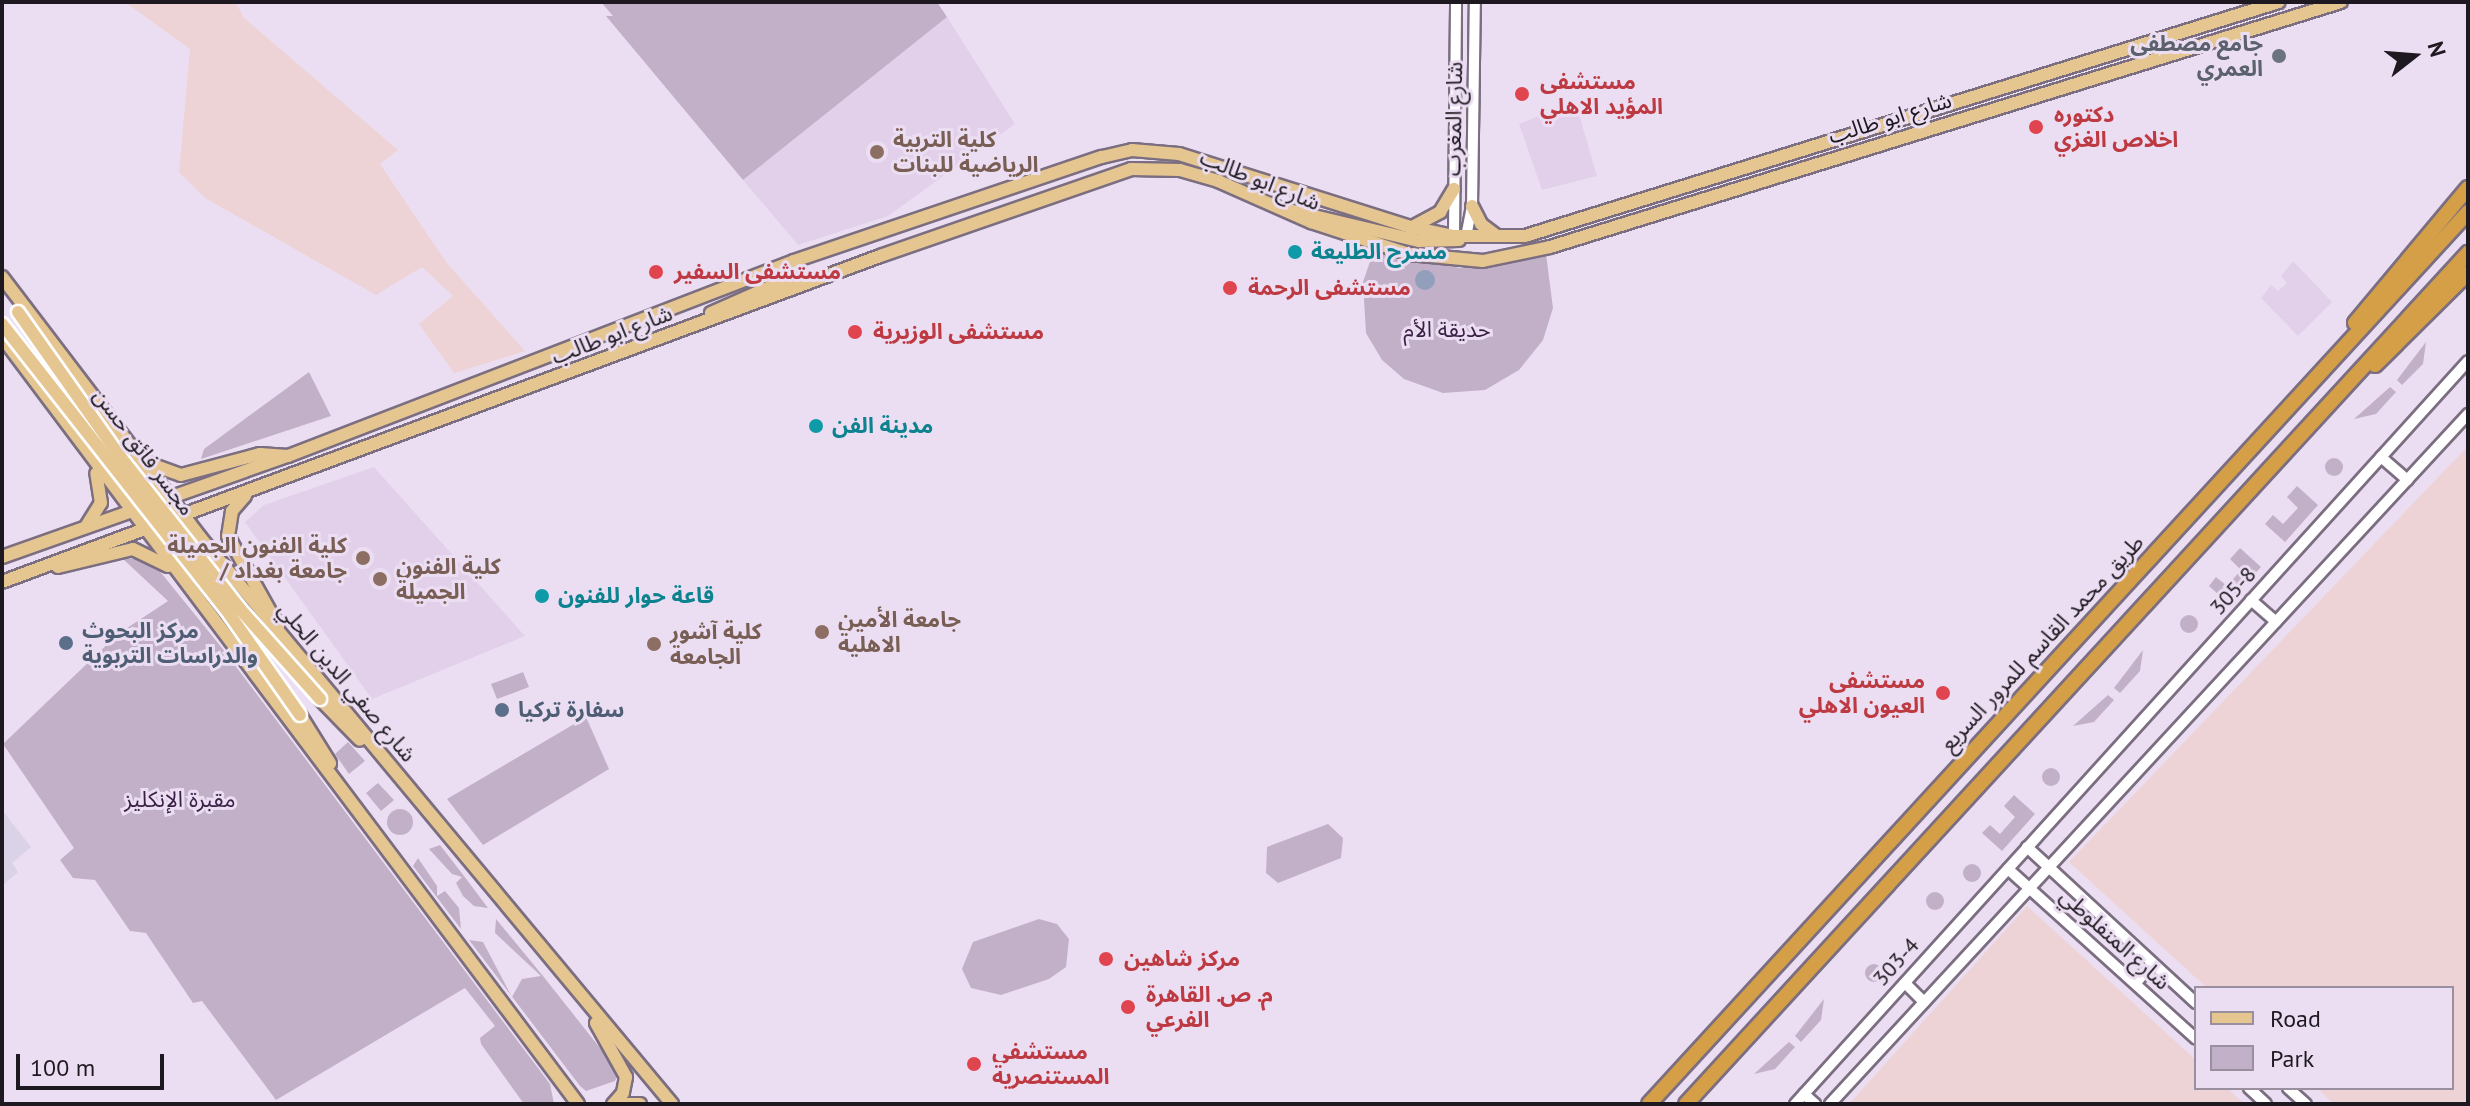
<!DOCTYPE html>
<meta charset="utf-8">
<style>
body{margin:0}
#map{position:relative;width:2470px;height:1106px;overflow:hidden;background:#ecdef2;font-family:"PT Sans","Noto Sans Arabic",sans-serif}
div>[style]{position:absolute}
.commercial>*{inset:0;background:#dad2e7}
.industrial>*{inset:0;background:#edd3d5}
.built>*{inset:0;background:#e2d0ea}
.green>*{inset:0;background:#c2b0c9}
.round{border-radius:50%}
.water>*{inset:0;background:#919fbb}
.roads{filter:drop-shadow(2px 0 #7b6e80) drop-shadow(-2px 0 #7b6e80) drop-shadow(0 2px #7b6e80) drop-shadow(0 -2px #7b6e80)}
.tertiary>*{height:10px;margin:-5px;padding:0 5px;transform-origin:5px;border-radius:5px;background:#fff}
.primary>*{height:12px;margin:-6px;padding:0 6px;transform-origin:6px;border-radius:6px;background:#e5c590}
.motorway>*{height:14px;margin:-7px;padding:0 7px;transform-origin:7px;border-radius:7px;background:#d49f46}
.bridges{filter:drop-shadow(2px 0 #fff) drop-shadow(-2px 0 #fff) drop-shadow(0 2px #fff) drop-shadow(0 -2px #fff)}
.primary-bridge>*{height:12px;margin:-6px;padding:0 6px;transform-origin:6px;border-radius:6px;background:#e5c590}
.dots>*{width:22px;height:22px;translate:-50% -50%;box-sizing:border-box;border:4px solid #ecdef2;border-radius:50%}
span{translate:-50% -50%;white-space:nowrap;text-align:center;line-height:1.15;-webkit-text-stroke:6px #ecdef2;paint-order:stroke}
.worship-label{font-size:22px;color:#5b616d;font-weight:700}
.right{translate:-100% -50%;text-align:right}
.health-label{font-size:22px;color:#be3a42;font-weight:700}
.left{translate:0 -50%;text-align:left}
.street-label{font-size:22px;color:#1e1920}
.education-label{font-size:22px;color:#785e54;font-weight:700}
.culture-label{font-size:22px;color:#0d838f;font-weight:700}
.park-label{font-size:22px;color:#3a1f45}
.service-label{font-size:22px;color:#4e5e75;font-weight:700}
.frame{position:absolute;inset:0;border:4px solid #1e1920;pointer-events:none}
.legend{position:absolute;left:2194px;top:986px;width:260px;height:104px;box-sizing:border-box;background:#ecdef2;border:2px solid #9a8f9e;margin:0;padding:10px 14px;list-style:none;font-size:24px;color:#1e1920}
.legend li{display:flex;align-items:center;gap:16px;height:40px}
.legend b{width:40px;border:2px solid #9a8f9e}
.north{position:absolute;left:2374px;top:16px;width:80px;height:80px;-webkit-text-stroke:6px #ecdef2;paint-order:stroke;rotate:73deg;font-size:22px;font-weight:700;line-height:32px;text-align:center;color:#1e1920}
.north::after{content:'';display:block;margin:auto;width:28px;height:36px;background:#1e1920;clip-path:polygon(50% 0,100% 100%,50% 72%,0 100%)}
.scale{position:absolute;left:16px;top:1054px;width:148px;height:36px;box-sizing:border-box;border:4px solid #1e1920;border-top:0;padding-left:10px;font-size:24px;line-height:28px;white-space:nowrap;color:#1e1920;-webkit-text-stroke:6px #ecdef2;paint-order:stroke}
</style>
<div id="map">
<div class="commercial">
<i style="clip-path:polygon(2px 810px,31px 847px,12px 863px,18px 872px,2px 886px)"></i>
</div>
<div class="industrial">
<i style="clip-path:polygon(125px 2px,236px 2px,243px 17px,398px 150px,380px 164px,446px 262px,525px 351px,454px 373px,419px 324px,453px 296px,422px 267px,376px 295px,205px 198px,179px 172px,190px 49px)"></i>
<i style="clip-path:polygon(2468px 446px,2468px 1104px,2334px 1104px,2317px 1088px,2452px 1088px,2452px 988px,2207px 988px,2069px 862px)"></i>
<i style="clip-path:polygon(2027px 906px,2196px 1060px,2196px 1088px,2227px 1088px,2244px 1104px,1849px 1104px)"></i>
</div>
<div class="built">
<i style="clip-path:polygon(947px 17px,1015px 124px,888px 216px,798px 245px,743px 180px)"></i>
<i style="clip-path:polygon(1575px 101px,1597px 176px,1542px 190px,1519px 124px)"></i>
<i style="clip-path:polygon(2293px 261px,2332px 302px,2298px 336px,2261px 298px,2271px 285px,2278px 291px,2287px 283px,2281px 276px)"></i>
<i style="clip-path:polygon(374px 467px,525px 636px,372px 699px,245px 522px,264px 505px)"></i>
</div>
<div class="green">
<i style="clip-path:polygon(601px 2px,937px 2px,947px 17px,743px 180px,606px 16px,613px 16px)"></i>
<i style="clip-path:polygon(1374px 250px,1460px 268px,1546px 254px,1553px 308px,1543px 340px,1519px 370px,1485px 390px,1443px 393px,1404px 379px,1382px 360px,1366px 333px,1363px 282px)"></i>
<i style="clip-path:polygon(2426px 342px,2423px 364px,2402px 385px,2397px 380px)"></i>
<i style="clip-path:polygon(309px 372px,331px 416px,201px 459px,204px 449px)"></i>
<i style="clip-path:polygon(2390px 387px,2396px 392px,2376px 414px,2354px 419px)"></i>
<i class="round" style="left:2325px;top:458px;width:18px;height:18px"></i>
<i style="clip-path:polygon(2297px 486px,2318px 505px,2285px 542px,2265px 524px,2273px 515px,2283px 524px,2298px 508px,2287px 497px)"></i>
<i style="clip-path:polygon(2240px 548px,2261px 567px,2228px 603px,2209px 586px,2216px 577px,2227px 586px,2241px 570px,2230px 559px)"></i>
<i style="clip-path:polygon(139px 558px,158px 569px,222px 648px,550px 1084px,554px 1104px,524px 1104px,481px 1044px,480px 1038px,495px 1026px,465px 988px,276px 1100px,202px 1001px,193px 1003px,146px 933px,130px 931px,95px 880px,73px 878px,60px 860px,74px 848px,3px 744px,118px 634px,168px 601px,123px 559px)"></i>
<i class="round" style="left:2180px;top:615px;width:18px;height:18px"></i>
<i style="clip-path:polygon(2143px 650px,2140px 671px,2120px 693px,2114px 688px)"></i>
<i style="clip-path:polygon(523px 672px,529px 687px,497px 699px,491px 684px)"></i>
<i style="clip-path:polygon(2108px 695px,2114px 700px,2094px 722px,2073px 726px)"></i>
<i style="clip-path:polygon(586px 717px,609px 769px,483px 845px,447px 799px)"></i>
<i style="clip-path:polygon(348px 742px,365px 761px,349px 774px,335px 754px)"></i>
<i class="round" style="left:2042px;top:768px;width:18px;height:18px"></i>
<i style="clip-path:polygon(378px 783px,394px 800px,381px 811px,366px 793px)"></i>
<i style="clip-path:polygon(2014px 795px,2035px 814px,2002px 851px,1982px 833px,1990px 825px,2000px 834px,2015px 817px,2004px 806px)"></i>
<i class="round" style="left:387px;top:809px;width:26px;height:26px"></i>
<i style="clip-path:polygon(1328px 824px,1343px 838px,1341px 858px,1278px 883px,1266px 873px,1267px 847px)"></i>
<i style="clip-path:polygon(440px 845px,464px 876px,488px 908px,474px 906px,463px 896px,456px 883px,462px 877px,452px 874px,429px 849px)"></i>
<i style="clip-path:polygon(418px 858px,437px 886px,437px 896px,445px 891px,459px 908px,461px 929px,413px 866px)"></i>
<i class="round" style="left:1963px;top:864px;width:18px;height:18px"></i>
<i class="round" style="left:1926px;top:892px;width:18px;height:18px"></i>
<i style="clip-path:polygon(496px 919px,543px 976px,619px 1072px,615px 1081px,586px 1091px,580px 1086px,469px 940px,483px 942px,512px 997px,522px 979px,541px 976px,495px 933px)"></i>
<i style="clip-path:polygon(1039px 919px,1057px 924px,1069px 939px,1066px 967px,1049px 979px,1001px 995px,971px 988px,962px 969px,973px 942px)"></i>
<i class="round" style="left:1865px;top:964px;width:18px;height:18px"></i>
<i style="clip-path:polygon(1824px 999px,1821px 1020px,1801px 1042px,1795px 1036px)"></i>
<i style="clip-path:polygon(1789px 1042px,1795px 1047px,1775px 1069px,1754px 1074px)"></i>
</div>
<div class="water">
<i class="round" style="left:1415px;top:270px;width:20px;height:20px"></i>
</div>
<div class="roads">
<div class="tertiary">
<i style="left:1454px;top:236px;width:234px;rotate:-89.5deg"></i>
<i style="left:1466px;top:237px;width:32px;rotate:-79deg"></i>
<i style="left:1472px;top:206px;width:204px;rotate:-89.2deg"></i>
<i style="left:2381px;top:457px;width:35px;rotate:41deg"></i>
<i style="left:2251px;top:600px;width:33px;rotate:41deg"></i>
<i style="left:2027px;top:847px;width:230px;rotate:42.7deg"></i>
<i style="left:2008px;top:869px;width:253px;rotate:42.1deg"></i>
<i style="left:1905px;top:983px;width:27px;rotate:45deg"></i>
<i style="left:2136px;top:983px;width:26px;rotate:-51deg"></i>
<i style="left:2249px;top:1088px;width:23px;rotate:43deg"></i>
<i style="left:2288px;top:1088px;width:24px;rotate:42deg"></i>
<i style="left:1804px;top:1094px;width:15px;rotate:42deg"></i>
<i style="left:1795px;top:1104px;width:1002px;rotate:-47.83deg"></i>
<i style="left:1830px;top:1104px;width:940px;rotate:-47.24deg"></i>
</div>
<div class="primary">
<i style="left:1472px;top:206px;width:20px;rotate:63deg"></i>
<i style="left:1481px;top:224px;width:20px;rotate:37deg"></i>
<i style="left:1293px;top:211px;width:130px;rotate:13.4deg"></i>
<i style="left:1419px;top:241px;width:40px;rotate:-1.4deg"></i>
<i style="left:1414px;top:226px;width:30px;rotate:-28deg"></i>
<i style="left:1440px;top:212px;width:27px;rotate:-59deg"></i>
<i style="left:2px;top:277px;width:327px;rotate:52.7deg"></i>
<i style="left:200px;top:537px;width:738px;rotate:50.22deg"></i>
<i style="left:711px;top:313px;width:84px;rotate:-23.8deg"></i>
<i style="left:788px;top:279px;width:19px;rotate:-72deg"></i>
<i style="left:2px;top:337px;width:959px;rotate:53.09deg"></i>
<i style="left:142px;top:461px;width:41px;rotate:19.7deg"></i>
<i style="left:181px;top:475px;width:82px;rotate:-14.9deg"></i>
<i style="left:260px;top:454px;width:28px;rotate:4deg"></i>
<i style="left:245px;top:496px;width:20px;rotate:131deg"></i>
<i style="left:232px;top:511px;width:25px;rotate:99deg"></i>
<i style="left:228px;top:536px;width:103px;rotate:60.9deg"></i>
<i style="left:87px;top:525px;width:26px;rotate:-58deg"></i>
<i style="left:101px;top:503px;width:30px;rotate:-99deg"></i>
<i style="left:2px;top:557px;width:303px;rotate:-19.5deg"></i>
<i style="left:288px;top:456px;width:542px;rotate:-21.08deg"></i>
<i style="left:794px;top:261px;width:325px;rotate:-18.7deg"></i>
<i style="left:1102px;top:157px;width:31px;rotate:-13deg"></i>
<i style="left:1132px;top:150px;width:47px;rotate:4.9deg"></i>
<i style="left:1179px;top:154px;width:242px;rotate:17.5deg"></i>
<i style="left:1410px;top:227px;width:45px;rotate:11.6deg"></i>
<i style="left:1454px;top:236px;width:71px"></i>
<i style="left:1525px;top:236px;width:789px;rotate:-17.24deg"></i>
<i style="left:58px;top:567px;width:77px;rotate:-13.5deg"></i>
<i style="left:133px;top:549px;width:39px;rotate:26deg"></i>
<i style="left:2px;top:582px;width:937px;rotate:-20.37deg"></i>
<i style="left:880px;top:256px;width:266px;rotate:-19.1deg"></i>
<i style="left:1131px;top:169px;width:49px;rotate:1.2deg"></i>
<i style="left:1180px;top:170px;width:40px;rotate:16deg"></i>
<i style="left:1218px;top:181px;width:102px;rotate:23.8deg"></i>
<i style="left:1311px;top:222px;width:103px;rotate:18.1deg"></i>
<i style="left:1409px;top:254px;width:74px;rotate:5.4deg"></i>
<i style="left:1483px;top:261px;width:68px;rotate:-11.8deg"></i>
<i style="left:1550px;top:247px;width:828px;rotate:-17.21deg"></i>
<i style="left:320px;top:699px;width:57px;rotate:45.7deg"></i>
<i style="left:300px;top:715px;width:57px;rotate:58deg"></i>
<i style="left:596px;top:1023px;width:62px;rotate:60.9deg"></i>
<i style="left:626px;top:1077px;width:16px;rotate:101deg"></i>
<i style="left:623px;top:1093px;width:15px;rotate:132deg"></i>
<i style="left:627px;top:1104px;width:13px"></i>
</div>
<div class="motorway">
<i style="left:2355px;top:323px;width:176px;rotate:-50.1deg"></i>
<i style="left:2375px;top:365px;width:131px;rotate:-44.7deg"></i>
<i style="left:1649px;top:1104px;width:1211px;rotate:-47.44deg"></i>
<i style="left:1686px;top:1104px;width:1156px;rotate:-47.42deg"></i>
</div>
</div>
<div class="bridges">
<div class="primary-bridge">
<i style="left:18px;top:312px;width:174px;rotate:54.8deg"></i>
<i style="left:118px;top:454px;width:196px;rotate:51.8deg"></i>
<i style="left:239px;top:608px;width:122px;rotate:48.3deg"></i>
<i style="left:2px;top:324px;width:370px;rotate:51.9deg"></i>
<i style="left:230px;top:615px;width:122px;rotate:55deg"></i>
</div>
</div>
<div class="dots">
<i style="left:2279px;top:56px;background:#6b7280"></i>
<i style="left:1522px;top:94px;background:#e0444e"></i>
<i style="left:2036px;top:127px;background:#e0444e"></i>
<i style="left:877px;top:152px;background:#8d6e63"></i>
<i style="left:1295px;top:252px;background:#0f9aa8"></i>
<i style="left:656px;top:272px;background:#e0444e"></i>
<i style="left:1230px;top:288px;background:#e0444e"></i>
<i style="left:855px;top:332px;background:#e0444e"></i>
<i style="left:816px;top:426px;background:#0f9aa8"></i>
<i style="left:363px;top:558px;background:#8d6e63"></i>
<i style="left:380px;top:579px;background:#8d6e63"></i>
<i style="left:542px;top:596px;background:#0f9aa8"></i>
<i style="left:822px;top:632px;background:#8d6e63"></i>
<i style="left:66px;top:643px;background:#5c6f8a"></i>
<i style="left:654px;top:644px;background:#8d6e63"></i>
<i style="left:1943px;top:693px;background:#e0444e"></i>
<i style="left:502px;top:710px;background:#5c6f8a"></i>
<i style="left:1106px;top:959px;background:#e0444e"></i>
<i style="left:1128px;top:1007px;background:#e0444e"></i>
<i style="left:974px;top:1064px;background:#e0444e"></i>
</div>
<div class="worship-label">
<span class="right" style="left:2263px;top:56px">جامع مصطفى<br>العمري</span>
</div>
<div class="health-label">
<span class="left" style="left:1540px;top:94px">مستشفى<br>المؤيد الاهلي</span>
<span class="left" style="left:2054px;top:127px">دكتوره<br>اخلاص الغزي</span>
<span class="left" style="left:674px;top:272px">مستشفى السفير</span>
<span class="left" style="left:1248px;top:288px">مستشفى الرحمة</span>
<span class="left" style="left:873px;top:332px">مستشفى الوزيرية</span>
<span class="right" style="left:1925px;top:693px">مستشفى<br>العيون الاهلي</span>
<span class="left" style="left:1124px;top:959px">مركز شاهين</span>
<span class="left" style="left:1146px;top:1007px">م. ص. القاهرة<br>الفرعي</span>
<span class="left" style="left:992px;top:1064px">مستشفى<br>المستنصرية</span>
</div>
<div class="street-label">
<span style="left:1890px;top:118px;rotate:-17deg">شارع ابو طالب</span>
<span style="left:1454px;top:119px;rotate:-89deg">شارع المغرب</span>
<span style="left:1260px;top:180px;rotate:22deg">شارع ابو طالب</span>
<span style="left:612px;top:335px;rotate:-21deg">شارع ابو طالب</span>
<span style="left:144px;top:452px;rotate:53deg">مجسر فائق حسن</span>
<span style="left:2233px;top:591px;rotate:-48deg">305-8</span>
<span style="left:2042px;top:643px;rotate:-47deg">طريق محمد القاسم للمرور السريع</span>
<span style="left:347px;top:682px;rotate:50deg">شارع صفي الدين الحلي</span>
<span style="left:2115px;top:939px;rotate:42deg">شارع المنفلوطي</span>
<span style="left:1896px;top:962px;rotate:-48deg">303-4</span>
</div>
<div class="education-label">
<span class="left" style="left:893px;top:152px">كلية التربية<br>الرياضية للبنات</span>
<span class="right" style="left:347px;top:558px">كلية الفنون الجميلة<br>/ جامعة بغداد</span>
<span class="left" style="left:396px;top:579px">كلية الفنون<br>الجميلة</span>
<span class="left" style="left:838px;top:632px">جامعة الأمين<br>الاهلية</span>
<span class="left" style="left:670px;top:644px">كلية آشور<br>الجامعة</span>
</div>
<div class="culture-label">
<span class="left" style="left:1311px;top:252px">مسرح الطليعة</span>
<span class="left" style="left:832px;top:426px">مدينة الفن</span>
<span class="left" style="left:558px;top:596px">قاعة حوار للفنون</span>
</div>
<div class="park-label">
<span style="left:1447px;top:330px">حديقة الأم</span>
<span style="left:180px;top:800px">مقبرة الإنكليز</span>
</div>
<div class="service-label">
<span class="left" style="left:82px;top:643px">مركز البحوث<br>والدراسات التربوية</span>
<span class="left" style="left:518px;top:710px">سفارة تركيا</span>
</div>
<div class="frame"></div>
<ul class="legend">
<li><b style="height:10px;background:#e5c590"></b>Road</li>
<li><b style="height:22px;background:#c2b0c9"></b>Park</li>
</ul>
<div class="north">N</div>
<div class="scale">100 m</div>
</div>
